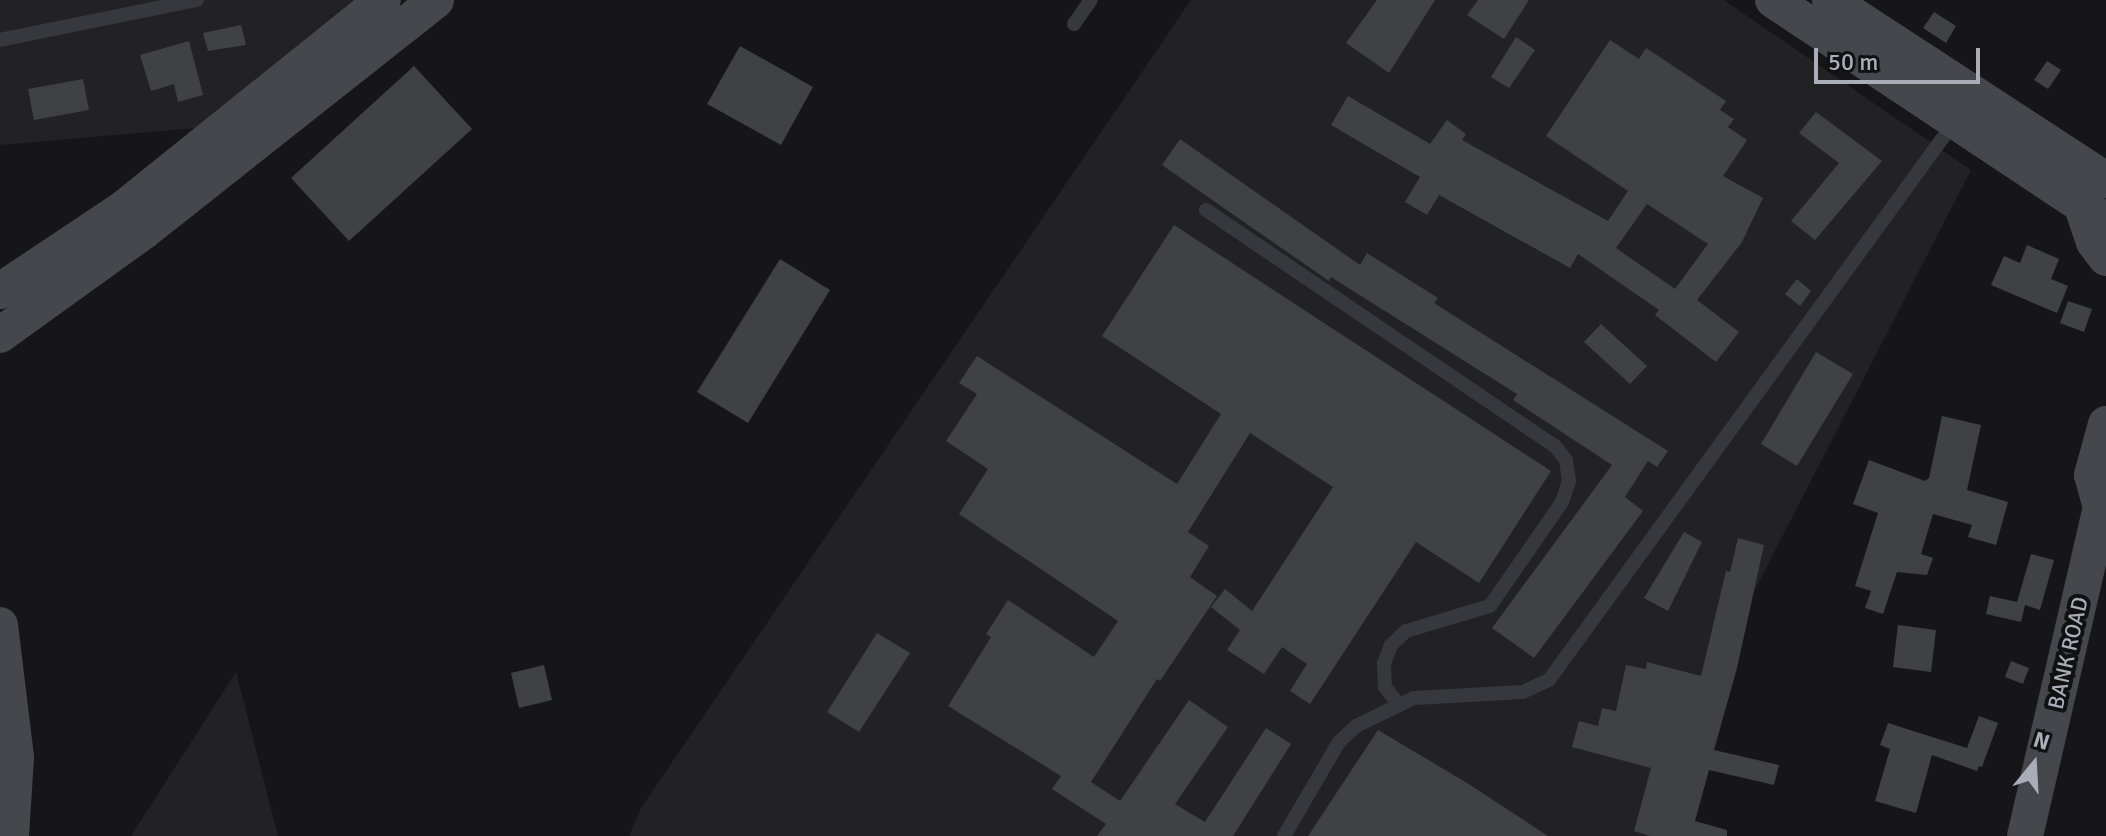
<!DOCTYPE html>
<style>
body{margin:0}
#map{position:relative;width:2106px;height:836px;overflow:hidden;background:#161618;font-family:Signika,sans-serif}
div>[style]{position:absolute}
.built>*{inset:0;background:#222225}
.building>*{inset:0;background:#404145}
.lane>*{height:14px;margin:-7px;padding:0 7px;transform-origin:7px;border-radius:7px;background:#37383d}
.secondary>*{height:36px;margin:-18px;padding:0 18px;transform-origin:18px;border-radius:18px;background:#45474d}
span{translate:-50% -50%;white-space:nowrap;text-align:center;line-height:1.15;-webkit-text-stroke:8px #111113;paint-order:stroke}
.street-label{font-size:22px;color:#a8adb8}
.north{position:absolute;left:1994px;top:724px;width:80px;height:80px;-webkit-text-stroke:6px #111113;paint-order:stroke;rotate:18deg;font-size:22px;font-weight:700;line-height:32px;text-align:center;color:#a8adb8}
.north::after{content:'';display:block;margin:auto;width:28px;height:36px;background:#a8adb8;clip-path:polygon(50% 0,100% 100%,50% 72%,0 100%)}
.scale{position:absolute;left:1814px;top:48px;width:166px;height:36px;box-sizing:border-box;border:4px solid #a8adb8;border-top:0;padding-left:10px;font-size:24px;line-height:28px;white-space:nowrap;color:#a8adb8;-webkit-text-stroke:6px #111113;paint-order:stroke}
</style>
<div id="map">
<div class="built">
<i style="clip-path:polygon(0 0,353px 0,196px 128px,0 145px)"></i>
<i style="clip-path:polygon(1191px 0,1724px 0,1971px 170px,1660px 774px,1672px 836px,629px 836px,641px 808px)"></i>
<i style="clip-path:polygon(236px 672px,278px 836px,131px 836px)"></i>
</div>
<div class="building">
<i style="clip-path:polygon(1377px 0,1435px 0,1389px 73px,1346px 43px)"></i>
<i style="clip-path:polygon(1478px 0,1529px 0,1504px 39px,1467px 15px)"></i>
<i style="clip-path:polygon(1934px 12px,1956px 26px,1946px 43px,1923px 28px)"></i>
<i style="clip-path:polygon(241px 25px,246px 45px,208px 51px,203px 33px)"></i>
<i style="clip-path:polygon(1516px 37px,1535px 50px,1509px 88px,1491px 77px)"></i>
<i style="clip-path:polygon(evenodd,1610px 40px,1639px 59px,1646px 48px,1726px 101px,1720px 110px,1734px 119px,1728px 127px,1747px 140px,1723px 176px,1763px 198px,1742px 242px,1697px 300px,1739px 332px,1716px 362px,1655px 315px,1659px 310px,1578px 254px,1570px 268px,1439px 195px,1427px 215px,1405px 202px,1420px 177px,1331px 125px,1348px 96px,1430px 144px,1447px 120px,1466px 134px,1462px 140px,1608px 221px,1628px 191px,1546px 136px,1610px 40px,1647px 204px,1708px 244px,1675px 289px,1616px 248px,1647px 204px)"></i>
<i style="clip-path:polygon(189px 41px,203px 95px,178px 102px,174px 84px,151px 91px,140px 55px)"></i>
<i style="clip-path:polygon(740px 46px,813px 87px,781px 145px,707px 104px)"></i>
<i style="clip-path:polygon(2047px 61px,2061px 70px,2048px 89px,2034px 80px)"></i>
<i style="clip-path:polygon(414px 66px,472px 129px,349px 241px,291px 178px)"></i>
<i style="clip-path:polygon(83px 79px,89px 110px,34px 120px,28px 89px)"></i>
<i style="clip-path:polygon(1816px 112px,1882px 161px,1815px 240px,1791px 221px,1839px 163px,1799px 133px)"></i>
<i style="clip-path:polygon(1180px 139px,1360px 265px,1367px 253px,1438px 298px,1434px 303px,1668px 451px,1657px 467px,1648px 461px,1625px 497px,1643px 511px,1534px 658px,1492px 628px,1612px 465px,1513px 400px,1517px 394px,1331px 277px,1329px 281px,1162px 165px)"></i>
<i style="clip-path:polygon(1174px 225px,1551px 471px,1479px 583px,1416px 542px,1310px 704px,1290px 691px,1307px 664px,1282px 647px,1264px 674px,1227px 650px,1240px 630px,1211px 607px,1225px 589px,1252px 611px,1333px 487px,1250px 433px,1188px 532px,1209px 546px,1190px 577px,1217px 596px,1160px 681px,1157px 679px,1091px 782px,1120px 801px,1189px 700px,1228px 727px,1175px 804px,1205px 822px,1266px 728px,1291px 744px,1233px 836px,1097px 836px,1106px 824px,1052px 789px,1061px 776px,948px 706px,991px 637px,986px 634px,1008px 600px,1094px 657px,1118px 621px,959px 514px,988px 469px,946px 441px,977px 394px,959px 383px,977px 356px,1177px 484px,1221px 414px,1102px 336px)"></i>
<i style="clip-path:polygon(2027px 245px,2059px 259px,2051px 279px,2068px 286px,2057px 313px,1991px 285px,2004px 256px,2020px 263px)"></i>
<i style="clip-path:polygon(780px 259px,830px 290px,748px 423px,697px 392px)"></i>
<i style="clip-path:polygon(1797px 279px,1811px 291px,1800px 306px,1785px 294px)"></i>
<i style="clip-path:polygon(2068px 301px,2092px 309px,2084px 332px,2060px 323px)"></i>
<i style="clip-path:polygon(1601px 324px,1647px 366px,1630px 384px,1584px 342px)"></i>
<i style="clip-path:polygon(1816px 352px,1853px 374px,1797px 466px,1761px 444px)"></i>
<i style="clip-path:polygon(1942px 416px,1981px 425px,1967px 490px,2008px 502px,1996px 545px,1968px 537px,1972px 525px,1933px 514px,1921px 554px,1933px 558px,1927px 575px,1897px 572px,1883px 614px,1865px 608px,1871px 591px,1855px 586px,1878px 513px,1853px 504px,1869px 460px,1925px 481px,1929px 478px)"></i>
<i style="clip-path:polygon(1684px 532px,1702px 542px,1668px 611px,1644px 598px)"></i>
<i style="clip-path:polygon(1738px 538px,1764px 545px,1737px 668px,1714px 750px,1779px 765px,1774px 785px,1709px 770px,1695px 821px,1727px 830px,1727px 836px,1650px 836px,1634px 831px,1651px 768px,1572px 747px,1579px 721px,1598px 726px,1602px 708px,1616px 711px,1626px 665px,1646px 669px,1647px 662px,1701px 676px,1726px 571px,1730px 572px)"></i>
<i style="clip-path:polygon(2031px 554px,2054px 560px,2040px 610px,2025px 605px,2021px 622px,1986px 614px,1990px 596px,2017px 602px)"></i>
<i style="clip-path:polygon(1898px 625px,1936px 630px,1931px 672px,1893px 667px)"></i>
<i style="clip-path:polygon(877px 633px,910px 653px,859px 732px,827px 712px)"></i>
<i style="clip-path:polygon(2011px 661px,2029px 668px,2023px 684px,2005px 677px)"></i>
<i style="clip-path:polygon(544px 665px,552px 700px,519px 708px,511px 673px)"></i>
<i style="clip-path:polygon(1979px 716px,1998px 723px,1982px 767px,1979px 766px,1977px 771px,1932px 755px,1916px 813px,1875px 801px,1890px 749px,1880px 745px,1888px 723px,1967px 748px)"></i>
<i style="clip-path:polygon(1378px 730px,1467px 783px,1548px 836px,1308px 836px)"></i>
</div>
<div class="lane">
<i style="left:1074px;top:24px;width:29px;rotate:-55deg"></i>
<i style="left:0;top:40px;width:201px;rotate:-11.5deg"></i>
<i style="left:1206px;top:210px;width:421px;rotate:34.1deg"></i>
<i style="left:1555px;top:446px;width:18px;rotate:52deg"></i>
<i style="left:1566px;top:460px;width:21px;rotate:82deg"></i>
<i style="left:1569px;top:481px;width:22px;rotate:108deg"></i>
<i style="left:1562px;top:502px;width:126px;rotate:124.7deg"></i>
<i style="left:1490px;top:606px;width:88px;rotate:163.4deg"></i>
<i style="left:1406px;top:631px;width:21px;rotate:137deg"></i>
<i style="left:1391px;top:645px;width:19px;rotate:111deg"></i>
<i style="left:1384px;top:663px;width:24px;rotate:88deg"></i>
<i style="left:1385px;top:687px;width:23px;rotate:52deg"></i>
<i style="left:1284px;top:836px;width:109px;rotate:-59.7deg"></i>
<i style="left:1339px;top:742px;width:23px;rotate:-43deg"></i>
<i style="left:1356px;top:726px;width:64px;rotate:-25.8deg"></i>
<i style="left:1414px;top:698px;width:109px;rotate:-3.2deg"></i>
<i style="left:1523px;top:692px;width:29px;rotate:-25deg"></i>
<i style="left:1549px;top:680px;width:691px;rotate:-54.01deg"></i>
</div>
<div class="secondary">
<i style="left:1773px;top:0;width:400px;rotate:33.6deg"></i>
<i style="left:1830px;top:0;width:330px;rotate:33.1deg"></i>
<i style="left:2081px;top:204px;width:40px;rotate:71.1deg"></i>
<i style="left:2094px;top:242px;width:20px;rotate:53deg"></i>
<i style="left:0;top:291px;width:149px;rotate:-33.8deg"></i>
<i style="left:124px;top:208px;width:332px;rotate:-38.8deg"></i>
<i style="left:0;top:335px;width:178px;rotate:-35.8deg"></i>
<i style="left:144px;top:231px;width:372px;rotate:-38.3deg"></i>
<i style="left:0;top:625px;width:134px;rotate:83.1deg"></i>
<i style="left:16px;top:758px;width:78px;rotate:93.7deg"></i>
<i style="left:2025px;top:836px;width:337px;rotate:-77deg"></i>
<i style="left:2101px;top:508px;width:34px;rotate:-105deg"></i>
<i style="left:2092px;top:475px;width:53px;rotate:-74.6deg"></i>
</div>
<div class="street-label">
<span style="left:2068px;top:653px;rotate:-77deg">BANK ROAD</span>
</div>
<div class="north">N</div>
<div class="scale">50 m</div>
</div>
